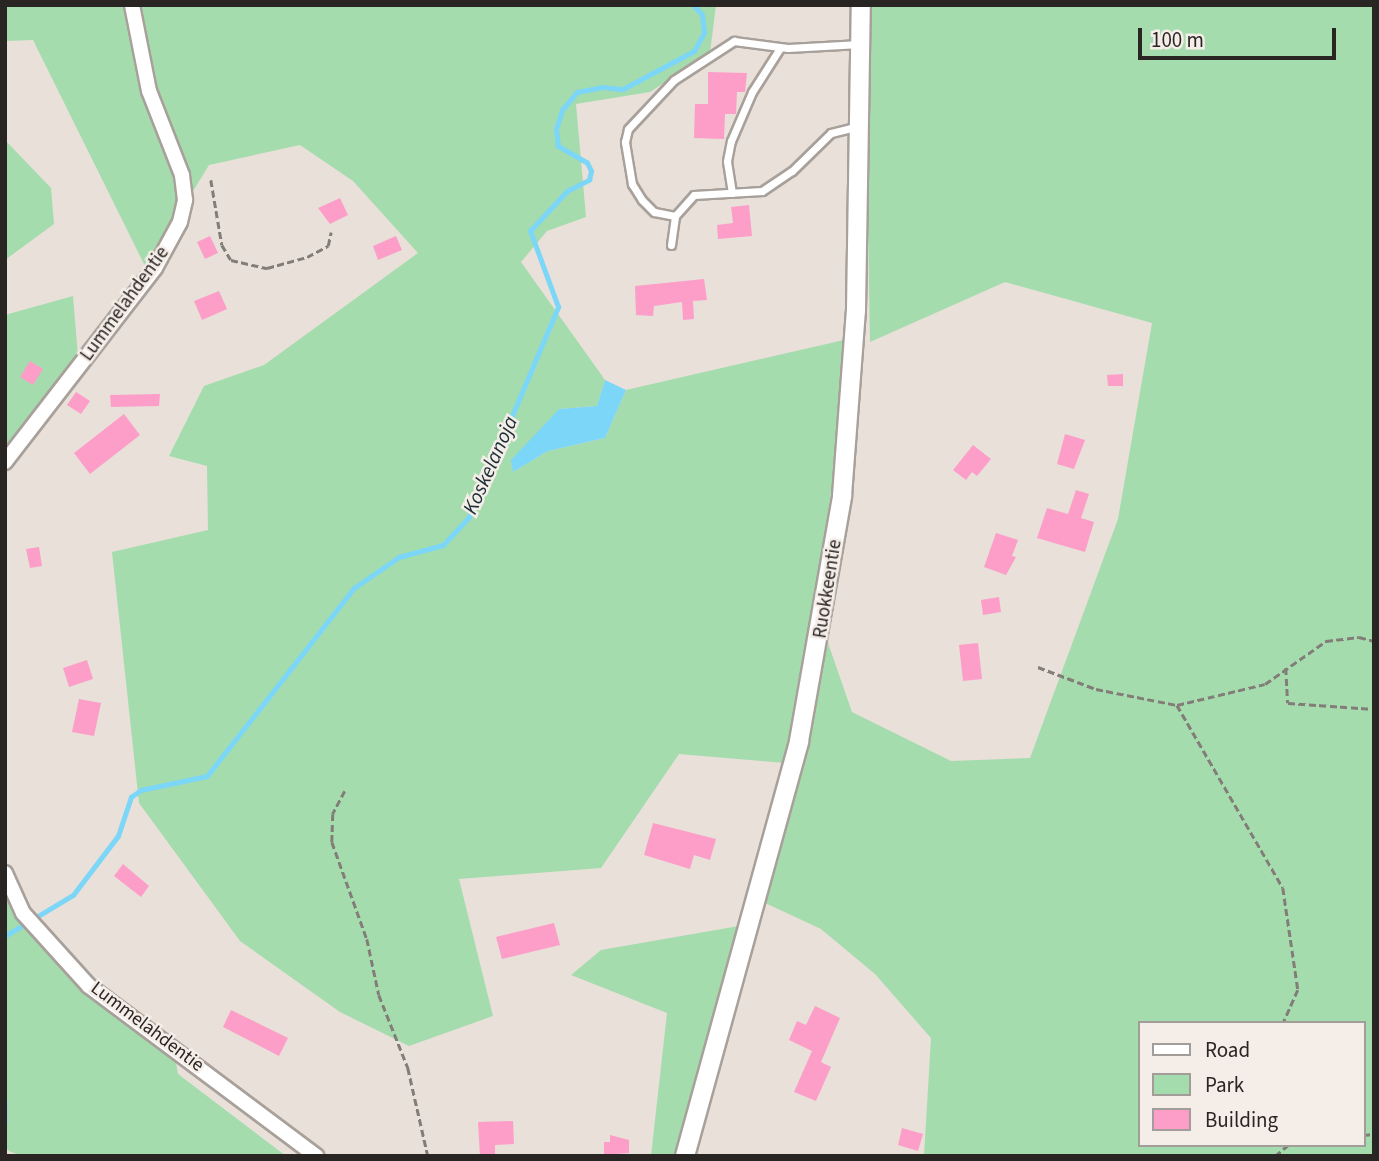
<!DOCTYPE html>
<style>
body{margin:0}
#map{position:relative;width:1379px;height:1161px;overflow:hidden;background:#e8e0d9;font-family:"Source Sans 3",sans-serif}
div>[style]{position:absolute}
.green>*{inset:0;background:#a5dcad}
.water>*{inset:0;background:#7bd6f8}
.stream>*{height:4.5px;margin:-2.25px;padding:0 2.25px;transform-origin:2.25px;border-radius:2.25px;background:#7bd6f8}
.building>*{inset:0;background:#fd9ec9}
.path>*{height:2.5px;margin-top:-1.25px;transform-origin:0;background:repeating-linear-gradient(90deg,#827d78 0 7px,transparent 0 10.5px)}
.roads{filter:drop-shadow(2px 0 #a8a09a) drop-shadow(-2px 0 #a8a09a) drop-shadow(0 2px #a8a09a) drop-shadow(0 -2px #a8a09a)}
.service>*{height:7px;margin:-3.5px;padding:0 3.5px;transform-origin:3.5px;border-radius:3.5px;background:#fff}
.minor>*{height:14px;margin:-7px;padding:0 7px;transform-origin:7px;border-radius:7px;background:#fff}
.tertiary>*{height:18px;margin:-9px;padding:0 9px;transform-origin:9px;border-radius:9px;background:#fff}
span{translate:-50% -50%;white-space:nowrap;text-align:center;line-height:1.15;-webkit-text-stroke:5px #f5ede7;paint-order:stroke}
.street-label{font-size:19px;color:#282523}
.water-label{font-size:21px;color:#1a2f37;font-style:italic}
.frame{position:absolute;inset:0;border:7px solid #282523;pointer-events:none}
.legend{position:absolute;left:1138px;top:1021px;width:228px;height:126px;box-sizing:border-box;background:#f5ede7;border:2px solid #a39d99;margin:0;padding:9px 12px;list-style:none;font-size:21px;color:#282523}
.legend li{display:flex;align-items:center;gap:14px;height:35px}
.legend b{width:35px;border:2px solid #a39d99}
.scale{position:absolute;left:1138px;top:28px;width:198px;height:32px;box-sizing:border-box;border:4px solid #282523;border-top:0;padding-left:9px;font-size:21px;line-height:24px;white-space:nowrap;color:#282523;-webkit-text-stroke:5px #f5ede7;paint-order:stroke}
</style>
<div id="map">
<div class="green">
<i style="clip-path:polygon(5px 5px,716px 5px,710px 53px,650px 92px,576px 104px,586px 217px,547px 231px,521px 262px,605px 380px,597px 406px,559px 409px,513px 472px,548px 451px,605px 438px,626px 390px,844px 340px,834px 469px,810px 647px,785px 763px,679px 754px,601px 868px,459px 879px,493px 1016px,409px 1046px,340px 1012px,240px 941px,139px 803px,112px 552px,208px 530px,207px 466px,169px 456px,204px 386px,264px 365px,418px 253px,353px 181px,300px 145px,209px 165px,146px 268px,33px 40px,5px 41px)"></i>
<i style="clip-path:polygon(evenodd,872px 5px,1374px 5px,1374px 1156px,924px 1156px,931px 1038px,875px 974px,821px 929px,763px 902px,828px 643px,852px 712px,951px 761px,1030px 758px,1118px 519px,1152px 323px,1005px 282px,870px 342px,867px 160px,872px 5px,1139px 1023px,1363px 1023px,1363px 1145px,1139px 1145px,1139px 1023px)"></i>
<i style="clip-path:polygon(5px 140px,51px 188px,54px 224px,5px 260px)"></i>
<i style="clip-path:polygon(73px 296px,78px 357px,5px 450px,5px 315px)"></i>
<i style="clip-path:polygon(5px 896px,34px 937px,77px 981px,175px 1057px,178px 1074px,286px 1156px,21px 1156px,9px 1151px,5px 1147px)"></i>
<i style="clip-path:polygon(739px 926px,678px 1156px,651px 1156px,667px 1013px,571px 975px,601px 950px)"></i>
</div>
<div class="water">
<i style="clip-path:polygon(605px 380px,626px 390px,605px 438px,548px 451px,513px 472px,511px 460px,559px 409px,597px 406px)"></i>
</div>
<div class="stream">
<i style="left:5px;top:936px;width:79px;rotate:-31.1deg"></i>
<i style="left:73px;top:895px;width:74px;rotate:-52.7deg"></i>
<i style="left:118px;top:836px;width:41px;rotate:-71.6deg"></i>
<i style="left:131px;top:797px;width:12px;rotate:-35deg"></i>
<i style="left:141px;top:790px;width:67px;rotate:-12deg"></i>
<i style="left:207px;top:776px;width:239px;rotate:-52deg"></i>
<i style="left:354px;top:588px;width:55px;rotate:-34.6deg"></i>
<i style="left:399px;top:557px;width:46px;rotate:-15.3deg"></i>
<i style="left:443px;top:545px;width:38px;rotate:-47deg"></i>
<i style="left:469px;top:517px;width:228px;rotate:-67deg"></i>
<i style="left:558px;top:307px;width:81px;rotate:-110.2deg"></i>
<i style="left:530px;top:231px;width:54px;rotate:-47.2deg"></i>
<i style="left:567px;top:191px;width:25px;rotate:-27deg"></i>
<i style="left:589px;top:180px;width:9px;rotate:-77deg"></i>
<i style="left:591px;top:171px;width:9px;rotate:-117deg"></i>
<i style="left:587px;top:163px;width:34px;rotate:-150deg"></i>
<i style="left:558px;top:146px;width:17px;rotate:-97deg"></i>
<i style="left:556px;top:129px;width:20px;rotate:-72deg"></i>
<i style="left:562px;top:110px;width:23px;rotate:-50deg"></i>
<i style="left:577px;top:92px;width:26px;rotate:-11deg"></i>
<i style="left:603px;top:87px;width:20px;rotate:6deg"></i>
<i style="left:623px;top:89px;width:81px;rotate:-28.2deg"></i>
<i style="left:694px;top:51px;width:21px;rotate:-61deg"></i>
<i style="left:704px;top:33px;width:18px;rotate:-96deg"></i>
<i style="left:702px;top:15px;width:13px;rotate:-132deg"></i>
<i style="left:5px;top:1102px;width:21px;rotate:90deg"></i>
</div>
<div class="building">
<i style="clip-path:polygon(708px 72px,747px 73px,745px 92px,737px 92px,736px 114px,725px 114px,724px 139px,694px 138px,695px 104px,708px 104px)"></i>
<i style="clip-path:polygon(340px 198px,348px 215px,330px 224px,318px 208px)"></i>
<i style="clip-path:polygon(749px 205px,752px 236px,718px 239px,717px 225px,733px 223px,731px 207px)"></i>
<i style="clip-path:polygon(210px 236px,218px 253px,205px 259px,197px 242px)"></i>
<i style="clip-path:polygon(396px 236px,402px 250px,378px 260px,373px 246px)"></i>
<i style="clip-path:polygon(704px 279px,707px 300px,693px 301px,694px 319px,683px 320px,682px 302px,654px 306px,653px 316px,636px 315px,635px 286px)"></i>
<i style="clip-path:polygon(219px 291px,227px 309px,202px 320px,194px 301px)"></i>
<i style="clip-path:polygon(30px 361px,43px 369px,33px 385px,20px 377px)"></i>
<i style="clip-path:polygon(1123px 374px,1123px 386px,1108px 386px,1107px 375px)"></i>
<i style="clip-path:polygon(76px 392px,90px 401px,81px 414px,67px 405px)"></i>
<i style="clip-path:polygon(160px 394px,159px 406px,111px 407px,110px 395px)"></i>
<i style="clip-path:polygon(124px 414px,140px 435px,90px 474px,74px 453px)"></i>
<i style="clip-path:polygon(1065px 434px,1085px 440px,1074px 469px,1057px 464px)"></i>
<i style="clip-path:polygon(973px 445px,991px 459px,977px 476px,972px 472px,966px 480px,953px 470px)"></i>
<i style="clip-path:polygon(1076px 490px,1089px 494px,1081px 518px,1094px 522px,1085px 552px,1037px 538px,1047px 508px,1068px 514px)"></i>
<i style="clip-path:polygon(996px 533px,1018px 540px,1012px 556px,1016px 557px,1006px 575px,984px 567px)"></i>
<i style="clip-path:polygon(39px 547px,42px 566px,30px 568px,26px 549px)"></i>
<i style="clip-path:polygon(999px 597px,1001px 612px,983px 615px,981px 600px)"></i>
<i style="clip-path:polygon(978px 643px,982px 679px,963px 681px,959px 645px)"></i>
<i style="clip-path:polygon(87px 660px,93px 679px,69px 687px,63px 668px)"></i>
<i style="clip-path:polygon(79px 699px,101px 703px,94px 736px,72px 732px)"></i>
<i style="clip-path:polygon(653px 823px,716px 839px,710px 860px,694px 855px,690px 869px,644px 855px)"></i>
<i style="clip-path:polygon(123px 864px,149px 886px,141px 897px,114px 876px)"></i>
<i style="clip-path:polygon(554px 923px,560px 945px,502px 959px,496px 937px)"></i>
<i style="clip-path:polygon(815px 1006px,840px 1018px,821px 1062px,831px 1067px,816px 1101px,794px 1092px,812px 1051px,789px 1040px,797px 1021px,806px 1025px)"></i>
<i style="clip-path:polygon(231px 1010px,288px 1038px,279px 1056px,223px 1027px)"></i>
<i style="clip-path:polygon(513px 1121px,514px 1144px,495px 1145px,495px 1156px,480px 1156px,478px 1122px)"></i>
<i style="clip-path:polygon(902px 1128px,923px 1134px,918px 1151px,898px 1145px)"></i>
<i style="clip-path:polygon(610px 1135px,629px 1140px,629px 1153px,604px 1155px,604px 1142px,610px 1142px)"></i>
</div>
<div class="path">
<i style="left:211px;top:180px;width:66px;rotate:80.4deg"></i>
<i style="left:222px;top:245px;width:17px;rotate:59deg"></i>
<i style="left:231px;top:260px;width:37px;rotate:13deg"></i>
<i style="left:267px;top:268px;width:41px;rotate:-15.4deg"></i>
<i style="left:307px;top:257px;width:24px;rotate:-28deg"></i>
<i style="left:328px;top:246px;width:14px;rotate:-78deg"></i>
<i style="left:1038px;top:667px;width:62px;rotate:20.8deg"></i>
<i style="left:1096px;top:689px;width:83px;rotate:11.2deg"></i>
<i style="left:1177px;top:705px;width:90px;rotate:-13.4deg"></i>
<i style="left:1265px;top:684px;width:75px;rotate:-35.2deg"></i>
<i style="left:1326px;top:641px;width:33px;rotate:-7deg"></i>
<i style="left:1359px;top:637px;width:16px;rotate:15deg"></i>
<i style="left:1286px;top:668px;width:35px;rotate:87deg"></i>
<i style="left:1288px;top:703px;width:86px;rotate:4deg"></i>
<i style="left:1177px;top:705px;width:211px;rotate:59.9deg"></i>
<i style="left:1283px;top:888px;width:103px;rotate:81.6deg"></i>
<i style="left:1298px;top:990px;width:36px;rotate:114deg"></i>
<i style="left:345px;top:791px;width:26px;rotate:118deg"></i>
<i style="left:333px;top:814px;width:28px;rotate:92deg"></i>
<i style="left:332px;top:842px;width:103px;rotate:70.2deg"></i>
<i style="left:367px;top:939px;width:57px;rotate:77.9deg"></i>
<i style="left:379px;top:995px;width:79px;rotate:68.3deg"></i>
<i style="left:408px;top:1068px;width:90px;rotate:77.2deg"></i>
<i style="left:1363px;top:1135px;width:11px;rotate:-5deg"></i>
<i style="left:1275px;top:1156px;width:17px;rotate:-40deg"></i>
</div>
<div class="roads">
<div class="service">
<i style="left:732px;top:193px;width:32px;rotate:-99deg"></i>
<i style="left:727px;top:161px;width:20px;rotate:-79deg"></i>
<i style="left:731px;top:141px;width:53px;rotate:-66.8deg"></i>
<i style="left:752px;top:92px;width:52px;rotate:-57.5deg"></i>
<i style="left:675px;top:216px;width:21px;rotate:-169deg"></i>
<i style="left:654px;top:212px;width:17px;rotate:-135deg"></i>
<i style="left:642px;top:200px;width:19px;rotate:-122deg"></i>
<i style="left:632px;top:184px;width:43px;rotate:-99.5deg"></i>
<i style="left:625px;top:142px;width:13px;rotate:-77deg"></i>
<i style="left:628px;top:129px;width:67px;rotate:-46.8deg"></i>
<i style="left:674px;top:80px;width:72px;rotate:-33deg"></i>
<i style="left:734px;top:41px;width:54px;rotate:7.4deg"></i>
<i style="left:788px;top:48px;width:72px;rotate:-3.2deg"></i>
<i style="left:671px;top:245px;width:29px;rotate:-82deg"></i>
<i style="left:675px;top:216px;width:28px;rotate:-48deg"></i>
<i style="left:694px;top:195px;width:68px;rotate:-3.4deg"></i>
<i style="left:762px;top:191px;width:36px;rotate:-34deg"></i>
<i style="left:792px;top:171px;width:54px;rotate:-44.3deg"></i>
<i style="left:831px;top:133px;width:29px;rotate:-14deg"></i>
</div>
<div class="minor">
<i style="left:5px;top:462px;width:245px;rotate:-52.3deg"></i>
<i style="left:155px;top:268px;width:52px;rotate:-61.5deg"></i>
<i style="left:180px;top:222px;width:23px;rotate:-77deg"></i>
<i style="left:185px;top:200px;width:25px;rotate:-97deg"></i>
<i style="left:182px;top:175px;width:90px;rotate:-111.4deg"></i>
<i style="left:149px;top:91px;width:88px;rotate:-101.2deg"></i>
<i style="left:5px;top:873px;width:44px;rotate:65.8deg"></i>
<i style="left:23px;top:913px;width:98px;rotate:47.9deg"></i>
<i style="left:89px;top:986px;width:284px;rotate:36.8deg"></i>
</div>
<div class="tertiary">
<i style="left:685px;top:1156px;width:430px;rotate:-74.6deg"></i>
<i style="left:799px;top:741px;width:249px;rotate:-80deg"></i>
<i style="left:842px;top:496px;width:187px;rotate:-85.7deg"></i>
<i style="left:856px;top:310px;width:305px;rotate:-89.1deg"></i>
</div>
</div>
<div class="street-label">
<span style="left:125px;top:304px;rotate:-54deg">Lummelahdentie</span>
<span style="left:828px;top:589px;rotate:-81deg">Ruokkeentie</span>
<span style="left:147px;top:1027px;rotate:37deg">Lummelahdentie</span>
</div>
<div class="water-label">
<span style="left:490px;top:465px;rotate:-66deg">Koskelanoja</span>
</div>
<div class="frame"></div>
<ul class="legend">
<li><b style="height:9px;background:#fff"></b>Road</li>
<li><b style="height:19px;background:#a5dcad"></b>Park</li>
<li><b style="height:19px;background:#fd9ec9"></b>Building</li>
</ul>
<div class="scale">100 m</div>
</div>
